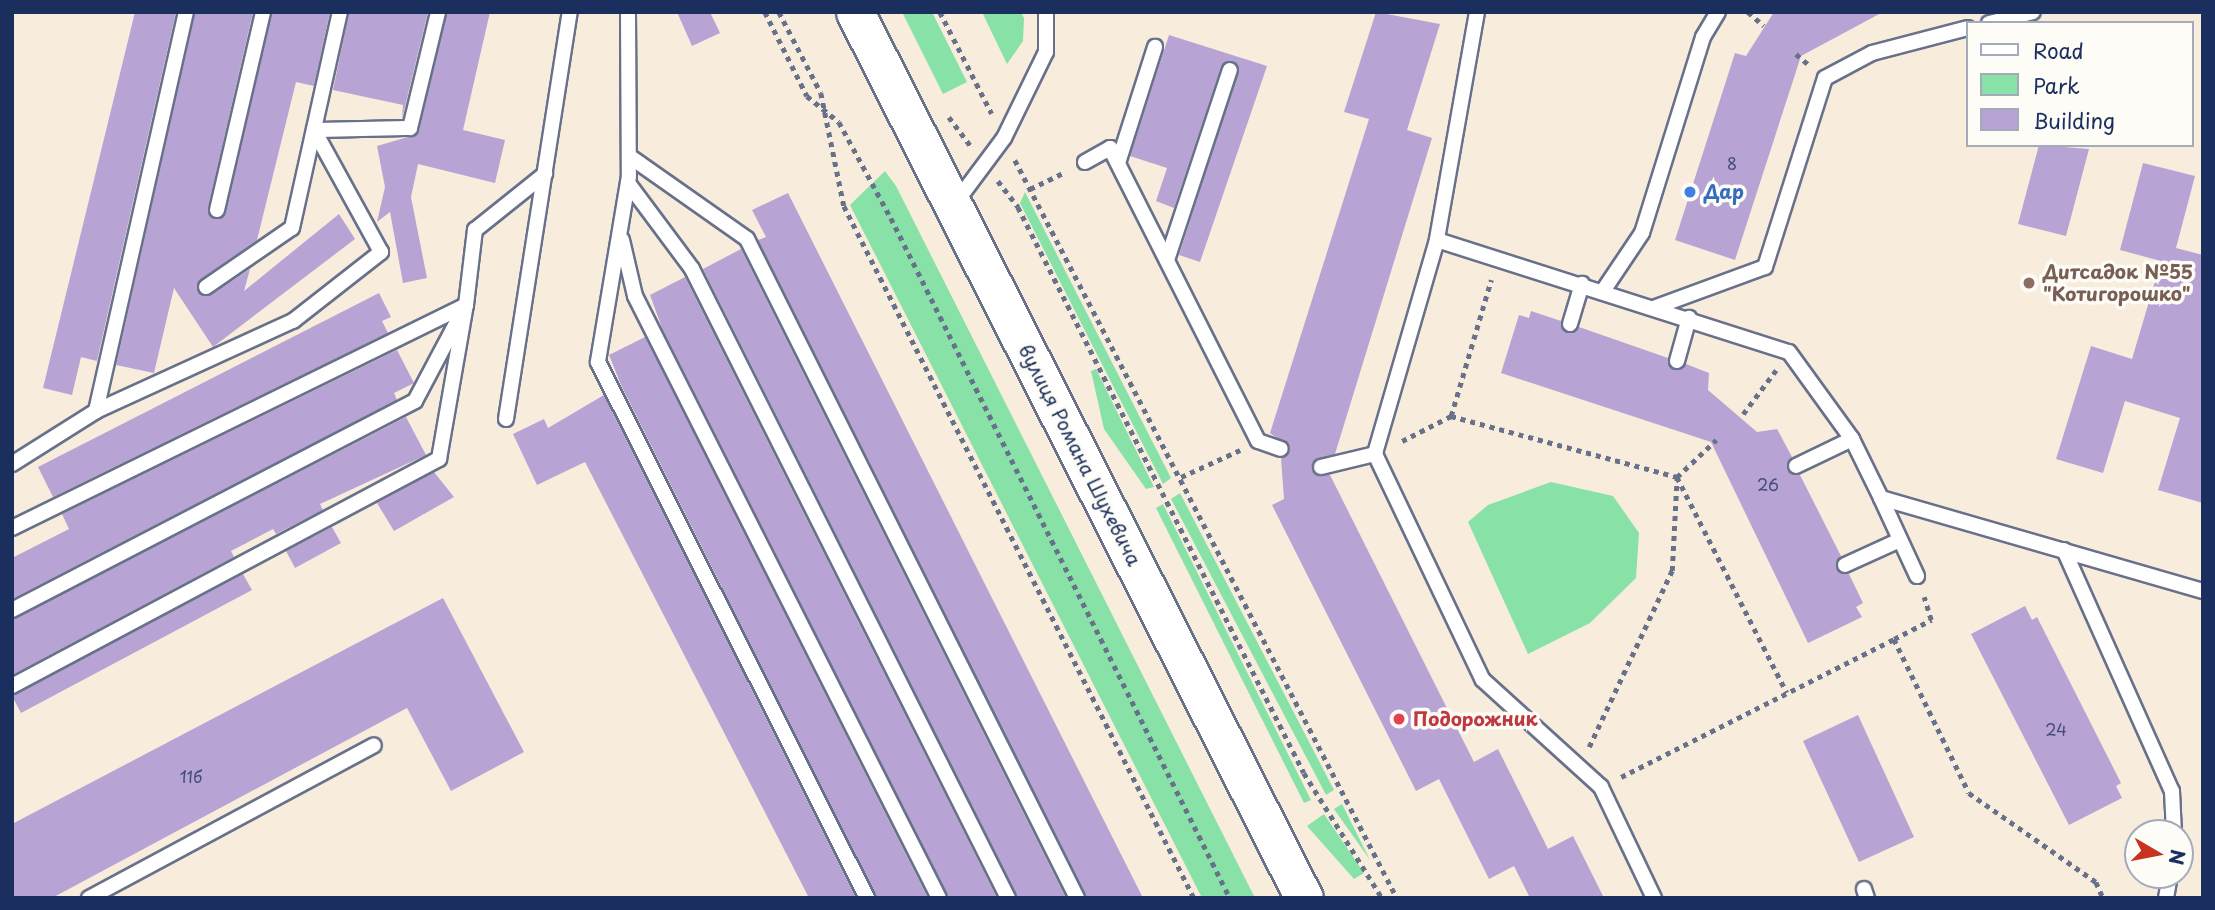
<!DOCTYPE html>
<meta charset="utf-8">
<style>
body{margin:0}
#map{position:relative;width:2215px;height:910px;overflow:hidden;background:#f8ecdc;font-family:"Playpen Sans",sans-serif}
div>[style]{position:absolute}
.green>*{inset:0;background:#88e1a7}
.building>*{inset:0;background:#b7a4d4}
.path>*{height:4.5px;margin-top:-2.25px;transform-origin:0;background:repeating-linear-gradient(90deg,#68718a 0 5px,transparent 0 10px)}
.roads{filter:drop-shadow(2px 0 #68718a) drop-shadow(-2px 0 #68718a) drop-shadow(0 2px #68718a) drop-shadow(0 -2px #68718a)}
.service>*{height:14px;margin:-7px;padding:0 7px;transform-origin:7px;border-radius:7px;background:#fff}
.secondary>*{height:37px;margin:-18.5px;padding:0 18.5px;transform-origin:18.5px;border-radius:18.5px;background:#fff}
.dots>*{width:19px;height:19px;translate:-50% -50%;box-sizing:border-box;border:4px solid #fdfcf7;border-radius:50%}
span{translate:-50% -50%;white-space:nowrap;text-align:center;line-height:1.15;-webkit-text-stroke:7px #fdfcf7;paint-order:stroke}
.number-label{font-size:16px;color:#424c7c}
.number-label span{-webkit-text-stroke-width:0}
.shop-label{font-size:19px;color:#366cbe;font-weight:700}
.left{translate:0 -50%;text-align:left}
.education-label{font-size:19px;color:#785e54;font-weight:700}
.street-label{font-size:19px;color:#1b2f5e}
.health-label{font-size:19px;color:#be3a42;font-weight:700}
.frame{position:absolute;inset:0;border:14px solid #1b2f5e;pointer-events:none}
.legend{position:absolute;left:1966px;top:21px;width:228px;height:126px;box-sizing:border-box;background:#fdfcf7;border:2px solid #a3aaba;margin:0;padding:9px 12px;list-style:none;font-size:21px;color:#1b2f5e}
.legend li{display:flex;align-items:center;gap:14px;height:35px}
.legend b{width:35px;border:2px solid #a3aaba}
.north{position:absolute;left:2124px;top:819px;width:70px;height:70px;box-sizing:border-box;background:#fdfcf7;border:2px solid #a3aaba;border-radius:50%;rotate:100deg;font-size:19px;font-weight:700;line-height:28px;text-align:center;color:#1b2f5e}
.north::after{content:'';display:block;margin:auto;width:24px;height:32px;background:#c8321e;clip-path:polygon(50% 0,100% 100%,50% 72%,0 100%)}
</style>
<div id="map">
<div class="green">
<i style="clip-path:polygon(902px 12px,932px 12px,967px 82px,943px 94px)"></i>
<i style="clip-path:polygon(982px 12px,1021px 12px,1024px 18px,1023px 41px,1007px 64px)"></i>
<i style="clip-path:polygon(885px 171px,896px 186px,1255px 898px,1202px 898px,850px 205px)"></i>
<i style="clip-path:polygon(1025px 192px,1171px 478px,1163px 484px,1020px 203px)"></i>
<i style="clip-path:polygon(1096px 369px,1154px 487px,1146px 489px,1104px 429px,1091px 371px)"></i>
<i style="clip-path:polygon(1551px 482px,1613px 496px,1639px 533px,1636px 578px,1590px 623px,1528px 654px,1468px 522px,1488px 505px)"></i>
<i style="clip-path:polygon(1180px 493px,1334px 790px,1326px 795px,1171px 499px)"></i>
<i style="clip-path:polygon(1163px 504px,1311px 800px,1304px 803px,1156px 508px)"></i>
<i style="clip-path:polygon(1342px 804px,1370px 860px,1334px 809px)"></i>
<i style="clip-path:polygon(1324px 814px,1364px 873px,1354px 879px,1307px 826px)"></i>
</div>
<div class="building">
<i style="clip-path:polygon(135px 12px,176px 12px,97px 361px,81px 357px,72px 395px,43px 388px)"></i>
<i style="clip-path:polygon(195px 12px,253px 12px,208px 208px,216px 219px,226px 212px,272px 12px,330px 12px,314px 86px,296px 82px,257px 240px,201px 279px,199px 293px,211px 295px,250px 269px,244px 291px,339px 214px,355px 239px,213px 347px,174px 288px,154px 373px,116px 365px)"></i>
<i style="clip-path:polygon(349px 12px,428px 12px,402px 119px,403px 105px,333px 90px)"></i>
<i style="clip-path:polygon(447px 12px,490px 12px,463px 130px,505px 140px,495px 183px,418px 164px,411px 197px,427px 278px,403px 283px,390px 212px,377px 222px,385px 187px,377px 146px,418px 134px)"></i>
<i style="clip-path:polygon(677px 12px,710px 12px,720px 33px,692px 46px)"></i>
<i style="clip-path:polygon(1376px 12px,1440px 24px,1407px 130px,1432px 138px,1335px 454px,1315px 460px,1312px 470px,1330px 475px,1474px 762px,1498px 749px,1548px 849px,1573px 836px,1604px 898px,1530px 898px,1514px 866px,1489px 879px,1439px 779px,1416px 791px,1272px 505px,1284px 499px,1281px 458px,1290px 448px,1270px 433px,1369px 119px,1344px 112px)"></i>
<i style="clip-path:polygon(1774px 12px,1883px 12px,1801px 56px,1735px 260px,1675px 240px,1735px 53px,1746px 56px)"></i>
<i style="clip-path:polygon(1169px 35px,1267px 66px,1200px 262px,1179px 255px,1239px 69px,1232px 61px,1221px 67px,1174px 208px,1156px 201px,1167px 168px,1130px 156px)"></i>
<i style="clip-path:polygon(2039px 145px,2089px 149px,2066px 236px,2018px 224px)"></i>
<i style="clip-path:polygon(2143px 163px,2195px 176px,2176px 248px,2203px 255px,2203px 503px,2158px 490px,2180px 418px,2125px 401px,2103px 473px,2056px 459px,2091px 346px,2132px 359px,2161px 261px,2120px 250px)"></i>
<i style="clip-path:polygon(788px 193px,1143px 898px,1087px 898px,758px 240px,766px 237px,752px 210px)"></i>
<i style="clip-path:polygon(741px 249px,1066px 898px,1018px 898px,703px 269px)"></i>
<i style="clip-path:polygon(685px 277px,997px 898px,949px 898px,662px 328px,650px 295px)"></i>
<i style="clip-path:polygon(379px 293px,391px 317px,382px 321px,388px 333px,53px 497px,38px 467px)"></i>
<i style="clip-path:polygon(1531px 311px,1561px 321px,1567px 333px,1579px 327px,1668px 358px,1674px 370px,1686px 364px,1709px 373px,1708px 390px,1757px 432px,1777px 429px,1792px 457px,1787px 470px,1800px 475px,1841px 556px,1837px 570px,1849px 574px,1863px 603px,1856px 607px,1862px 617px,1808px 643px,1711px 442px,1501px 373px,1519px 315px,1529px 318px)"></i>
<i style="clip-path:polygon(645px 337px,928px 898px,877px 898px,621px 385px,609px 355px)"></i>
<i style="clip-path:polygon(397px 350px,414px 383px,394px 393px,397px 400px,12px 599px,12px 558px,69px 529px,62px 514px)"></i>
<i style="clip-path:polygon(604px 395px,856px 898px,809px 898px,585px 462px,537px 485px,513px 434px,544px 419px,548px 428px)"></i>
<i style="clip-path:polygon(406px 417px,426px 455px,320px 504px,323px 510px,276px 534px,273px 529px,231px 551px,234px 557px,12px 675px,12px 620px)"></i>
<i style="clip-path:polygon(434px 472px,454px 497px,394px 531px,377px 503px)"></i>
<i style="clip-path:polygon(332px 527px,341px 543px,295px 568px,286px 551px)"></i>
<i style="clip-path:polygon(243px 574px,252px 590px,21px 713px,12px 696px)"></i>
<i style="clip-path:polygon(443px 598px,524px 752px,451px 791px,407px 708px,52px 898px,12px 898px,12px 824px)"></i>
<i style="clip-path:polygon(2025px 606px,2032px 620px,2037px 617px,2121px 783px,2116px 786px,2122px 798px,2069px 825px,1971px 634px)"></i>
<i style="clip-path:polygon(1858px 715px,1914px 837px,1859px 862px,1803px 741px)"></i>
</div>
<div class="path">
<i style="left:765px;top:12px;width:94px;rotate:63.4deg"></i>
<i style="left:807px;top:96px;width:41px;rotate:39.1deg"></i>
<i style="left:839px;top:122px;width:109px;rotate:61.6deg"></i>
<i style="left:891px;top:218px;width:760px;rotate:63.5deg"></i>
<i style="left:779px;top:12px;width:91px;rotate:62.6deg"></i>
<i style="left:821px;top:93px;width:115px;rotate:78.5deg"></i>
<i style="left:844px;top:206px;width:775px;rotate:63.17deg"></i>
<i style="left:940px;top:12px;width:114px;rotate:63deg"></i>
<i style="left:1748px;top:12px;width:21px;rotate:41deg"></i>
<i style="left:1796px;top:54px;width:17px;rotate:40deg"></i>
<i style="left:949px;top:117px;width:36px;rotate:53deg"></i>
<i style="left:1015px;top:160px;width:831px;rotate:62.63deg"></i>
<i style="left:998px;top:181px;width:33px;rotate:52deg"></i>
<i style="left:1018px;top:207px;width:634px;rotate:63.19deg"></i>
<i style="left:1304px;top:773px;width:147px;rotate:58deg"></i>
<i style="left:1030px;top:189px;width:39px;rotate:-26deg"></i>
<i style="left:1743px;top:414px;width:55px;rotate:-53.1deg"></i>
<i style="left:1451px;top:416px;width:142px;rotate:-73.6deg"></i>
<i style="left:1402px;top:441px;width:55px;rotate:-27deg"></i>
<i style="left:1451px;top:416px;width:234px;rotate:15.1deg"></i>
<i style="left:1677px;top:477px;width:242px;rotate:63deg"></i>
<i style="left:1181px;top:477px;width:65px;rotate:-24.6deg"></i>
<i style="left:1894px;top:639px;width:42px;rotate:-27.2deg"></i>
<i style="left:1931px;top:620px;width:24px;rotate:-107deg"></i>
<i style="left:1589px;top:747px;width:195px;rotate:-64.8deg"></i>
<i style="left:1672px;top:571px;width:94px;rotate:-87deg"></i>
<i style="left:1677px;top:477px;width:54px;rotate:-43.5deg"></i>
<i style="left:1621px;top:777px;width:306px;rotate:-26.8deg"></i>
<i style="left:1894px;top:639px;width:171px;rotate:64deg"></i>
<i style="left:1969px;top:793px;width:155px;rotate:35deg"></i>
<i style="left:2096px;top:882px;width:17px;rotate:66deg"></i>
</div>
<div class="roads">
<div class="service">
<i style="left:628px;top:12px;width:164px;rotate:89.7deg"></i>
<i style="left:629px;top:176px;width:189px;rotate:99.5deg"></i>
<i style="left:598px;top:362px;width:600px;rotate:63.35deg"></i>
<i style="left:1477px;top:12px;width:231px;rotate:100deg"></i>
<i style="left:1437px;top:240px;width:223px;rotate:106.2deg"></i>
<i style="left:1375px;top:454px;width:250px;rotate:64.5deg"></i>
<i style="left:1483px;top:680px;width:159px;rotate:42.2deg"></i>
<i style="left:1601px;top:787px;width:123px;rotate:64.5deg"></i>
<i style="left:1989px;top:23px;width:45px;rotate:-14deg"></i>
<i style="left:314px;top:130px;width:96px;rotate:-1.2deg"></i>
<i style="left:410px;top:128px;width:119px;rotate:-76.4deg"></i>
<i style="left:629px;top:156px;width:144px;rotate:35.1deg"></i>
<i style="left:747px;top:239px;width:737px;rotate:63.4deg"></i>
<i style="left:1085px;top:162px;width:29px;rotate:-29deg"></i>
<i style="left:1110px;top:148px;width:328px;rotate:63.2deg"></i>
<i style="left:1258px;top:441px;width:24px;rotate:19deg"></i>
<i style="left:1118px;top:163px;width:122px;rotate:-72.3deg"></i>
<i style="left:628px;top:183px;width:107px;rotate:53.3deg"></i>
<i style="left:692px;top:269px;width:704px;rotate:63.33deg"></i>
<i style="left:954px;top:205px;width:84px;rotate:-53.3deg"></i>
<i style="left:1004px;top:138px;width:96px;rotate:-64deg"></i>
<i style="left:1046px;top:52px;width:40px;rotate:-90deg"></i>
<i style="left:217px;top:210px;width:203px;rotate:-76.9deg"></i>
<i style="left:622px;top:240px;width:57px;rotate:76.9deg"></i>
<i style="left:635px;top:296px;width:674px;rotate:63.21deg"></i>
<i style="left:1437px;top:240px;width:369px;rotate:17.7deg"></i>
<i style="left:1789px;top:352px;width:107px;rotate:54.1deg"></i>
<i style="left:1852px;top:439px;width:66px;rotate:63.8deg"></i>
<i style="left:1881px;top:498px;width:335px;rotate:16.1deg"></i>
<i style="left:1167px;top:260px;width:200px;rotate:-71.7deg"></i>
<i style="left:206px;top:287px;width:104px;rotate:-34.5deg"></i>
<i style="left:292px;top:228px;width:221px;rotate:-77.5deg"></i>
<i style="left:1603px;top:291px;width:70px;rotate:-56.1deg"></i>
<i style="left:1642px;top:233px;width:205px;rotate:-72.7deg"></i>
<i style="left:1703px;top:37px;width:29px;rotate:-59deg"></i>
<i style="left:1656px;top:307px;width:116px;rotate:-20.2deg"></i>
<i style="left:1765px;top:267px;width:198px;rotate:-72.4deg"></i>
<i style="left:1825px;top:78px;width:53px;rotate:-28deg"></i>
<i style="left:1872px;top:53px;width:99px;rotate:-14.6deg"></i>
<i style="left:1570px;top:324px;width:42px;rotate:-73.3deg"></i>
<i style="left:1677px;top:361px;width:45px;rotate:-74.4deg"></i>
<i style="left:96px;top:411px;width:217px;rotate:-24.6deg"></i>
<i style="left:293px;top:321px;width:112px;rotate:-38.1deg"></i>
<i style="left:381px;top:252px;width:139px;rotate:-118.8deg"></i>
<i style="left:506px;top:419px;width:412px;rotate:-81.1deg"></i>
<i style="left:12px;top:464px;width:99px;rotate:-32.2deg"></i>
<i style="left:96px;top:411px;width:409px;rotate:-77.3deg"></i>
<i style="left:1796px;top:466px;width:62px;rotate:-25.7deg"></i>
<i style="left:1321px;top:467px;width:56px;rotate:-13.5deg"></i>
<i style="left:1881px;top:498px;width:86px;rotate:65.2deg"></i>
<i style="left:12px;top:528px;width:506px;rotate:-26.16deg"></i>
<i style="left:466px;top:305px;width:76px;rotate:-83.2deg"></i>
<i style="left:475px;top:230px;width:90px;rotate:-38.7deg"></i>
<i style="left:2064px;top:550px;width:264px;rotate:65.9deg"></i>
<i style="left:2172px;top:791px;width:42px;rotate:87.3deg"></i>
<i style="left:1845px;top:565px;width:60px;rotate:-24.4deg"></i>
<i style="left:12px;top:610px;width:454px;rotate:-27.4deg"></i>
<i style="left:415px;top:401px;width:94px;rotate:-62.1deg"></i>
<i style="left:12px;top:686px;width:484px;rotate:-28deg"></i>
<i style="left:439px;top:459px;width:156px;rotate:-80.1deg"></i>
<i style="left:1864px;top:889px;width:9px;rotate:72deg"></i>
<i style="left:89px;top:898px;width:323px;rotate:-28.2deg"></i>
<i style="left:2166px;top:898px;width:23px;rotate:-80deg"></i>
</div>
<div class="secondary">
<i style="left:855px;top:12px;width:993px;rotate:63.13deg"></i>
</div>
</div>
<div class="dots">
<i style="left:1690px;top:192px;background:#3f7fe0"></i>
<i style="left:2029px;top:283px;background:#8d6e63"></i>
<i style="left:1399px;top:719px;background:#e0444e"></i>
</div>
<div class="number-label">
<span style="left:1732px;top:163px">8</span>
<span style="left:1768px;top:484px">26</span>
<span style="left:2056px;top:729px">24</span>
<span style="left:191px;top:776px">11б</span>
</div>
<div class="shop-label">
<span class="left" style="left:1704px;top:192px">Дар</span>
</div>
<div class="education-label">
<span class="left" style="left:2043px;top:283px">Дитсадок №55<br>"Котигорошко"</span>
</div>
<div class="street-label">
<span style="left:1080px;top:455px;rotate:63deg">вулиця Романа Шухевича</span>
</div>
<div class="health-label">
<span class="left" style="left:1413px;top:719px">Подорожник</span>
</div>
<div class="frame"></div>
<ul class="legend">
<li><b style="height:9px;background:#fff"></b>Road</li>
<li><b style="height:19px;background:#88e1a7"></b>Park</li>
<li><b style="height:19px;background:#b7a4d4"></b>Building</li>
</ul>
<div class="north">N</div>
</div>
